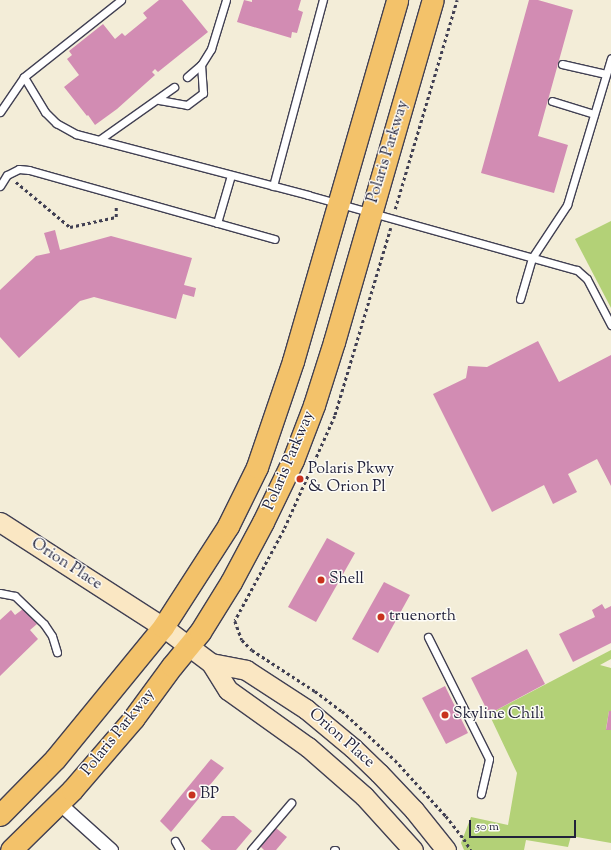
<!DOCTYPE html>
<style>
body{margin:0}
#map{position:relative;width:611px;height:850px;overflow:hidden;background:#f3edd8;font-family:"Sorts Mill Goudy",serif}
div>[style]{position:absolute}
.green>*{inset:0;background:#b3d177}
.building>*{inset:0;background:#d28cb3}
.path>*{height:2.5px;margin-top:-1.25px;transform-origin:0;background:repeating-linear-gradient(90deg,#414053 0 3px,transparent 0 6px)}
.roads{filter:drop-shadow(1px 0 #414053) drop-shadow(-1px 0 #414053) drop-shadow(0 1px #414053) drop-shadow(0 -1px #414053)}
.lane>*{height:7px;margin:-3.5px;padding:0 3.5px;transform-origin:3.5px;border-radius:3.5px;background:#fff}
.street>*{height:13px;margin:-6.5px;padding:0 6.5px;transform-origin:6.5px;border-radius:6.5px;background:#fff}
.secondary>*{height:19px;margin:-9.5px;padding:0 9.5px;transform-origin:9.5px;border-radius:9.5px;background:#fae7c3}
.primary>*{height:21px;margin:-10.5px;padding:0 10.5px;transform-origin:10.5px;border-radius:10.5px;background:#f3c26a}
.dots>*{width:11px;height:11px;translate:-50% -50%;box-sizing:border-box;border:2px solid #fdfcf7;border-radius:50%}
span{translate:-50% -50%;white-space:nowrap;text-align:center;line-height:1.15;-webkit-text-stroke:3px #fdfcf7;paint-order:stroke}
.street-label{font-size:16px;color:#22223b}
.poi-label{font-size:16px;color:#22223b}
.left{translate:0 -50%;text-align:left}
.scale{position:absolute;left:469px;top:820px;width:107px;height:18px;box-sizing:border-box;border:2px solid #22223b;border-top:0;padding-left:5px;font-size:12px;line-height:14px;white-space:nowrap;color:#22223b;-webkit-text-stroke:3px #fdfcf7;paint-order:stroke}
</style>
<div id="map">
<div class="green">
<i style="clip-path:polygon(611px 221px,611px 308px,575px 239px)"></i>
<i style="clip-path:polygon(611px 650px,611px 659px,600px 665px,611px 668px,611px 711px,609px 711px,606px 729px,611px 730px,611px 843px,571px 836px,568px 847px,526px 840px,524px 850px,464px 850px,461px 843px,471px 817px,508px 825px,517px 773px,489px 714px)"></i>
</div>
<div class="building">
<i style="clip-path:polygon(159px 0,182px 0,208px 32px,158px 72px,155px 69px,152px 72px,155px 75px,117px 109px,95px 125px,88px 115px,87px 116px,64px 87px,79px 75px,67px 59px,72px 55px,69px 51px,103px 24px,115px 39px,122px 33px,125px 36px,147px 18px,143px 13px)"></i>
<i style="clip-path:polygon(244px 0,252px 2px,252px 0,301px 0,298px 10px,303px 12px,297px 33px,292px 32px,291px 38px,237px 22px)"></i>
<i style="clip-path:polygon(529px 0,538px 0,573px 10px,538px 136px,568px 145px,554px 193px,481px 173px)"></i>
<i style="clip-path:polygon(55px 230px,60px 250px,111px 236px,192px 258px,184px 285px,196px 288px,194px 297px,183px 294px,176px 319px,94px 297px,80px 301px,19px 358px,0 337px,0 290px,36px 256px,50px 253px,44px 233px)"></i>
<i style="clip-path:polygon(538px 341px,559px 382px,611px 355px,611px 486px,597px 459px,568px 474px,577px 492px,553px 504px,544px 485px,492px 512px,433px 394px,466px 378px,468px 366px,487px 367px)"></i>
<i style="clip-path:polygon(327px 538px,355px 553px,316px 622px,288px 607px)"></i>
<i style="clip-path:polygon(384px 582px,410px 595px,378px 653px,352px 639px)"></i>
<i style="clip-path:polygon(602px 604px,605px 609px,611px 606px,611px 643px,573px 662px,559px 634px,595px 617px,592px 610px)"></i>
<i style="clip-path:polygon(23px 609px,37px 624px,30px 630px,38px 639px,0 676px,0 620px,11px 610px,15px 615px)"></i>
<i style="clip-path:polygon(527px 649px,545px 684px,489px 714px,471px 678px)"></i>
<i style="clip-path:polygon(445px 686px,468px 733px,446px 744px,422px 698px)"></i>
<i style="clip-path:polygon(609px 711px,611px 711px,611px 730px,606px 730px)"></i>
<i style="clip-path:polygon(211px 759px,224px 768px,171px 832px,160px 821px)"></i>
<i style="clip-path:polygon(222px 816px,234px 816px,252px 831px,236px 850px,211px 850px,201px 841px)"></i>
<i style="clip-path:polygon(276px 828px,287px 837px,276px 850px,264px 850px,260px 846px)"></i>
</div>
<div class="path">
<i style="left:16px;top:182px;width:70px;rotate:39.8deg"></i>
<i style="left:70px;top:227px;width:47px;rotate:-12.3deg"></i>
<i style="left:116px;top:217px;width:12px;rotate:-90deg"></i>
<i style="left:395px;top:209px;width:218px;rotate:-73.5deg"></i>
<i style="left:391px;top:228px;width:196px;rotate:106.6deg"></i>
<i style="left:335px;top:416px;width:125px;rotate:114.1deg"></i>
<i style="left:284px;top:530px;width:103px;rotate:118.3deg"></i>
<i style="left:235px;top:621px;width:20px;rotate:70deg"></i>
<i style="left:242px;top:640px;width:14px;rotate:45deg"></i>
<i style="left:252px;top:650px;width:75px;rotate:33.1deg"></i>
<i style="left:315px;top:691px;width:34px;rotate:37deg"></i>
<i style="left:342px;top:711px;width:72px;rotate:42.8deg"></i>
<i style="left:395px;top:760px;width:76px;rotate:47.7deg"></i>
<i style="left:446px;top:816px;width:29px;rotate:52deg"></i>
<i style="left:464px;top:839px;width:13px;rotate:58deg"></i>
</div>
<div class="roads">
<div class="lane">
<i style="left:121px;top:0;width:124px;rotate:141.6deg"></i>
<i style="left:24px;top:77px;width:41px;rotate:59deg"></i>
<i style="left:45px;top:112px;width:16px;rotate:45deg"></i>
<i style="left:56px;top:123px;width:23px;rotate:29deg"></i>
<i style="left:76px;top:134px;width:240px;rotate:14.7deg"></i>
<i style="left:308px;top:195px;width:279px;rotate:15.6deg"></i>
<i style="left:577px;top:270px;width:13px;rotate:42deg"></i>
<i style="left:587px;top:279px;width:52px;rotate:62.4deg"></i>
<i style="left:562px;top:64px;width:45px;rotate:12.8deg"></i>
<i style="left:187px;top:77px;width:18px;rotate:-41deg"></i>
<i style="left:201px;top:65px;width:19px;rotate:-58deg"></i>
<i style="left:211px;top:49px;width:51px;rotate:-73deg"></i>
<i style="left:159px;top:100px;width:28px;rotate:10deg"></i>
<i style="left:187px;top:105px;width:20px;rotate:-37deg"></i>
<i style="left:203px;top:93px;width:28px;rotate:-94deg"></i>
<i style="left:552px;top:101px;width:44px;rotate:17.2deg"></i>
<i style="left:0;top:112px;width:42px;rotate:-55.6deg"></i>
<i style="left:99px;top:140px;width:92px;rotate:-35.2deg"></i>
<i style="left:0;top:186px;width:13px;rotate:-58deg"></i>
<i style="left:7px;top:175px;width:13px;rotate:-27deg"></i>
<i style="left:19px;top:169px;width:10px;rotate:6deg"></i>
<i style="left:29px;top:170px;width:255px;rotate:15.7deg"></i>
<i style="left:273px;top:186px;width:193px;rotate:-75deg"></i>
<i style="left:217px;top:223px;width:50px;rotate:-73.7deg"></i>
<i style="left:520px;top:299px;width:43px;rotate:-73.7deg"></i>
<i style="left:532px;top:258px;width:64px;rotate:-56.6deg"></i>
<i style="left:567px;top:205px;width:153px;rotate:-73.3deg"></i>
<i style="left:0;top:593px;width:15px;rotate:11deg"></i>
<i style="left:15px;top:596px;width:40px;rotate:44deg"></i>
<i style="left:44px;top:624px;width:14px;rotate:56deg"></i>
<i style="left:52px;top:636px;width:17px;rotate:73deg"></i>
<i style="left:428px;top:637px;width:136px;rotate:63.4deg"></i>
<i style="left:489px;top:759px;width:36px;rotate:103deg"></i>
<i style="left:175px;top:841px;width:10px;rotate:61deg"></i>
<i style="left:251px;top:850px;width:62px;rotate:-49.6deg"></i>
<i style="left:334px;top:850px;width:1px"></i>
</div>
<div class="street">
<i style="left:59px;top:803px;width:70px;rotate:42.1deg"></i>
</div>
<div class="secondary">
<i style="left:0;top:522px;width:194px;rotate:32.8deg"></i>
<i style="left:163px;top:627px;width:60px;rotate:36.9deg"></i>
<i style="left:211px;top:663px;width:32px;rotate:58deg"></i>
<i style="left:228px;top:690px;width:98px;rotate:35.5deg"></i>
<i style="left:308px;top:747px;width:74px;rotate:41.2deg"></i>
<i style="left:364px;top:796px;width:73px;rotate:47.8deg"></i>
<i style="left:211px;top:663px;width:36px;rotate:11deg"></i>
<i style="left:246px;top:670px;width:72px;rotate:33deg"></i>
<i style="left:306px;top:709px;width:61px;rotate:39.7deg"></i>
<i style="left:353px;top:748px;width:36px;rotate:44deg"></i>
<i style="left:379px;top:773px;width:51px;rotate:46.6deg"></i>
<i style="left:414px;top:810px;width:51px;rotate:51.3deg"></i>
</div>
<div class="primary">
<i style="left:0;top:815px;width:78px;rotate:-45.5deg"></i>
<i style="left:55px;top:759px;width:171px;rotate:-50.7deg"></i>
<i style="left:163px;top:627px;width:120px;rotate:-57.2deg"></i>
<i style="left:228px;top:526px;width:66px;rotate:-63.8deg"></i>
<i style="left:257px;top:467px;width:112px;rotate:-71.2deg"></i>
<i style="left:293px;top:361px;width:376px;rotate:-73.9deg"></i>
<i style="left:11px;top:850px;width:86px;rotate:-44.5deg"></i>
<i style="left:72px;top:790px;width:94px;rotate:-49.3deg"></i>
<i style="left:133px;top:719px;width:66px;rotate:-53.7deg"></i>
<i style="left:172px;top:666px;width:44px;rotate:-50.5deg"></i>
<i style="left:200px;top:632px;width:59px;rotate:-58.2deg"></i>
<i style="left:231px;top:582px;width:68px;rotate:-61.9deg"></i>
<i style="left:263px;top:522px;width:69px;rotate:-64.2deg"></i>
<i style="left:293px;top:460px;width:59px;rotate:-69.1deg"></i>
<i style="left:314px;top:405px;width:66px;rotate:-72.4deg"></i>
<i style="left:334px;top:342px;width:356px;rotate:-73.9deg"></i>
</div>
</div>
<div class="dots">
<i style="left:300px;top:479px;background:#c8321e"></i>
<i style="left:321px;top:580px;background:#c8321e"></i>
<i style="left:381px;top:617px;background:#c8321e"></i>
<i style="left:445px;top:715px;background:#c8321e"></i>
<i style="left:192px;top:795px;background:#c8321e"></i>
</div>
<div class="street-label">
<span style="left:389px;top:152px;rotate:-73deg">Polaris Parkway</span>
<span style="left:290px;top:461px;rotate:-67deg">Polaris Parkway</span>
<span style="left:66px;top:565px;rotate:33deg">Orion Place</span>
<span style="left:119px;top:733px;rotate:-51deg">Polaris Parkway</span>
<span style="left:341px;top:739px;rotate:41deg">Orion Place</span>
</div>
<div class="poi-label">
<span class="left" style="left:308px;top:479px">Polaris Pkwy<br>&amp; Orion Pl</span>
<span class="left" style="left:329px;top:580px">Shell</span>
<span class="left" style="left:389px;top:617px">truenorth</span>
<span class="left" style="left:453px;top:715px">Skyline Chili</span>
<span class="left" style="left:200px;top:795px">BP</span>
</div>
<div class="scale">50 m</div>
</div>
